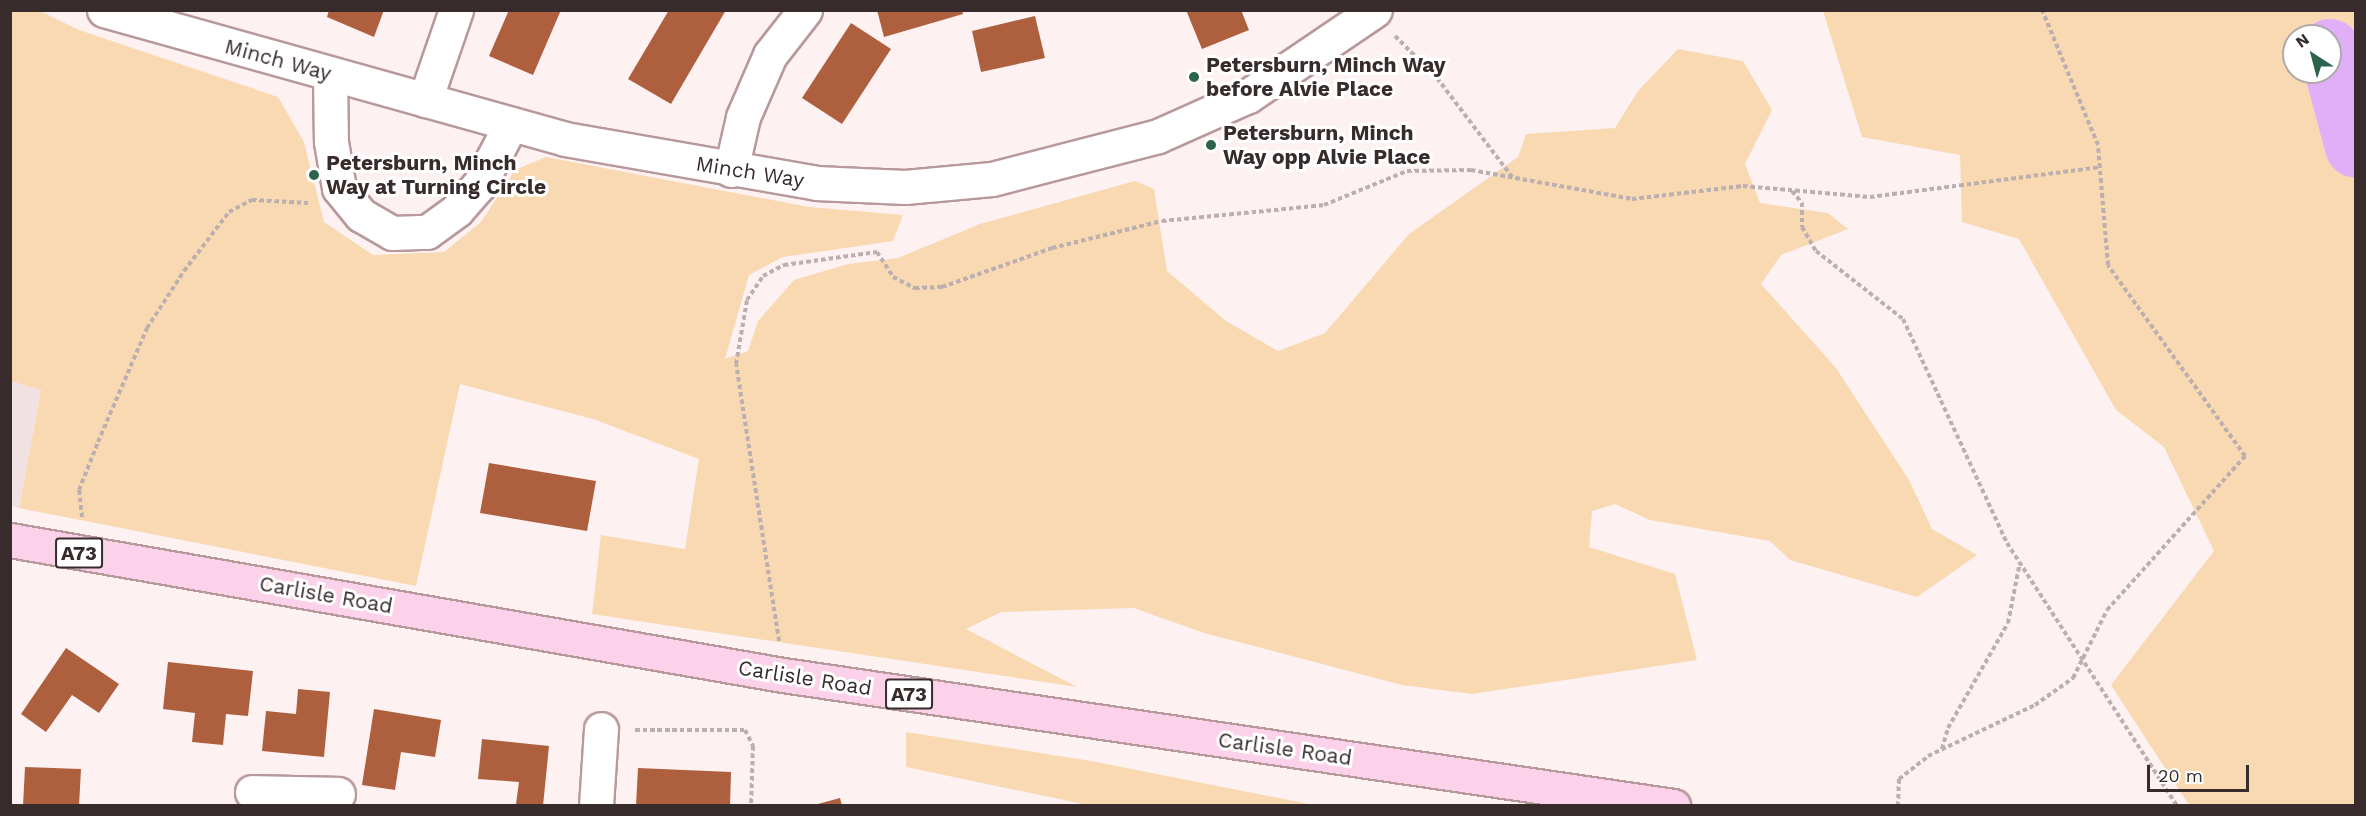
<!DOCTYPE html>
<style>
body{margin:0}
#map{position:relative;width:2366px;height:816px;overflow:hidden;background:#fef1f2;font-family:"Work Sans",sans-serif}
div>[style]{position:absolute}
.built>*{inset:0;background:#f2e1e2}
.green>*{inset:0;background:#f8d9b1}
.river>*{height:62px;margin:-31px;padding:0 31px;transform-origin:31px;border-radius:31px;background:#e0aff8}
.building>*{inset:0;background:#ae603e}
.path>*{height:4px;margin-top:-2px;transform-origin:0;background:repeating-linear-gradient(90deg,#bcafb0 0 4.5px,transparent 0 7.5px)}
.roads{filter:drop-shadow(2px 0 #b8999b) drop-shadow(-2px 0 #b8999b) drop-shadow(0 2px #b8999b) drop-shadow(0 -2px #b8999b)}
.minor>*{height:33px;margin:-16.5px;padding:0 16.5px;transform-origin:16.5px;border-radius:16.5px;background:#fff}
.major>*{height:33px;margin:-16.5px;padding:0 16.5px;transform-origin:16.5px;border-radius:16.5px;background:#fcd1ea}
.dots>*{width:16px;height:16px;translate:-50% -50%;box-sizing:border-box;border:3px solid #fff;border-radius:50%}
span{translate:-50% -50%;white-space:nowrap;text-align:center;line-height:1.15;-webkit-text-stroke:6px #fff;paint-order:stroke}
.shield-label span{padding:2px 4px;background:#fff;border:2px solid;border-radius:4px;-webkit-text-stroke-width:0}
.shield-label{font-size:20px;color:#372b2c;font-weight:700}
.street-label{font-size:21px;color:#372b2c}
.poi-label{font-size:21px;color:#372b2c;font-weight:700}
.left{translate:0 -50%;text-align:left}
.frame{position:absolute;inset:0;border:12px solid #372b2c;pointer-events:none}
.north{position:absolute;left:2282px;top:24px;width:60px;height:60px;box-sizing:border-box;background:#fff;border:2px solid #afaaab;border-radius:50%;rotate:324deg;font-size:16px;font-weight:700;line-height:24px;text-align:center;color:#372b2c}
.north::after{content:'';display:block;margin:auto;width:21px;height:27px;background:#2c644b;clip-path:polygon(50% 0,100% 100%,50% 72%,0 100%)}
.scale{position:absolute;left:2147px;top:765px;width:102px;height:27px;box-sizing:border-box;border:3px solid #372b2c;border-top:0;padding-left:8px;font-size:18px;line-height:21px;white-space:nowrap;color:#372b2c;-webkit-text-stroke:4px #fff;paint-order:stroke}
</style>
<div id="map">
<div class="built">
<i style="clip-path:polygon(10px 381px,41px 389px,19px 508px,11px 506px)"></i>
</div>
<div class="green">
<i style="clip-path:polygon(10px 11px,40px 11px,79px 30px,278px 97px,304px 142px,324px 222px,373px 255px,444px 252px,481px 222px,515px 170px,546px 157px,809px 207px,903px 215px,893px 241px,783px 257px,749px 275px,725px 359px,748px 351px,758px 321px,794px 280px,848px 264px,898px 258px,980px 224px,1135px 181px,1154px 189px,1167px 271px,1226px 321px,1278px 351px,1325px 333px,1409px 234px,1518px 157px,1526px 134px,1615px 128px,1638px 91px,1678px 49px,1743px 61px,1772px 110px,1745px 164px,1760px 203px,1828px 213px,1848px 229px,1781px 255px,1761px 284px,1836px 368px,1909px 480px,1932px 529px,1977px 555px,1917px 597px,1790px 560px,1770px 541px,1650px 520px,1615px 504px,1592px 511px,1589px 547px,1675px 574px,1697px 660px,1472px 694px,1402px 685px,1204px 633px,1134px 608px,1001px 612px,966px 629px,1077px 687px,592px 614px,601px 535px,685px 549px,699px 459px,593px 419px,460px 384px,416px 586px,19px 508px,41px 390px,11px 381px)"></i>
<i style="clip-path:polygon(evenodd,1823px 11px,2355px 11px,2355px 805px,2189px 805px,2111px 685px,2214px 551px,2164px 447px,2116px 410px,2019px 239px,1962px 222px,1960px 155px,1862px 137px,1823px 11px,2294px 36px,2330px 36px,2330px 72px,2294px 72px,2294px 36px)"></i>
<i style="clip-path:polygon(906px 732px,1091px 761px,1314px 805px,1088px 805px,906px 767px)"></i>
</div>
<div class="river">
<i style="left:2330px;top:50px;width:100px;rotate:75deg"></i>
</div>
<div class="building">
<i style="clip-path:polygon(329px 10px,384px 10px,374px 37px,327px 17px)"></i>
<i style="clip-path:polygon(509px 10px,561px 10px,533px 75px,489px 56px)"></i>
<i style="clip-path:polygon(669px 10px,726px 10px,671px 104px,628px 79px)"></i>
<i style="clip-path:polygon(877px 10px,962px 10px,963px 14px,884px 37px)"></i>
<i style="clip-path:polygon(1186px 10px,1241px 10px,1249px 30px,1202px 49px)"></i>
<i style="clip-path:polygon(1035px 16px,1045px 58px,981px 72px,972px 31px)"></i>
<i style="clip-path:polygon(851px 23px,891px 49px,842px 124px,802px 98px)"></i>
<i style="clip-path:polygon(489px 463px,596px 481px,587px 531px,480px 513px)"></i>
<i style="clip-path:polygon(66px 648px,119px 684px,99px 713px,72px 695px,46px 732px,21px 714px)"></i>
<i style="clip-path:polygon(168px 662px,253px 671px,248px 716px,226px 714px,223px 745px,192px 742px,195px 713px,163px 709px)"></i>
<i style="clip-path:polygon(298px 689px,330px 692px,324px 757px,262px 751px,266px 711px,296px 714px)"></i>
<i style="clip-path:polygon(374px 709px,441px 720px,435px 757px,401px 752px,395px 790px,362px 785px)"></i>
<i style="clip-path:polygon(482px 739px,549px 746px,543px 806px,516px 804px,519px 782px,478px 779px)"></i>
<i style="clip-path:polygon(25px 767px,81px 769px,79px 806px,23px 806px)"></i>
<i style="clip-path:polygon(638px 768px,731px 772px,730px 806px,636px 806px)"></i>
<i style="clip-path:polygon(840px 798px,842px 806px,814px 806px,814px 805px)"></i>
</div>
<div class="path">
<i style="left:1395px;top:36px;width:59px;rotate:45deg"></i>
<i style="left:1437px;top:78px;width:126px;rotate:52.8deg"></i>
<i style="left:1792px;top:191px;width:16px;rotate:50deg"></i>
<i style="left:1802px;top:203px;width:24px;rotate:90deg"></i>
<i style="left:1802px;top:227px;width:28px;rotate:60deg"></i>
<i style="left:1816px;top:251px;width:110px;rotate:38deg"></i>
<i style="left:1903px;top:319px;width:247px;rotate:65.1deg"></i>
<i style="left:2007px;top:543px;width:313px;rotate:57.1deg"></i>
<i style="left:82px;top:517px;width:27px;rotate:-96deg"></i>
<i style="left:79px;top:490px;width:52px;rotate:-68.4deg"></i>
<i style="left:98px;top:442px;width:124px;rotate:-66.7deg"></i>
<i style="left:147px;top:328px;width:68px;rotate:-57deg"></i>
<i style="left:184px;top:271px;width:74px;rotate:-52.7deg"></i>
<i style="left:229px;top:212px;width:26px;rotate:-28deg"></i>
<i style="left:252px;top:200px;width:56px;rotate:3.1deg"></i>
<i style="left:779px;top:641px;width:280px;rotate:-98.8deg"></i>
<i style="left:736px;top:364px;width:65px;rotate:-80.2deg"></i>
<i style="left:747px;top:300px;width:29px;rotate:-56deg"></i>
<i style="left:763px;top:276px;width:24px;rotate:-28deg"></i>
<i style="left:784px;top:265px;width:94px;rotate:-8deg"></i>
<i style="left:877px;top:252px;width:30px;rotate:57deg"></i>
<i style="left:893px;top:277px;width:25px;rotate:27deg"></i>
<i style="left:915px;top:288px;width:27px;rotate:-2deg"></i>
<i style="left:942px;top:287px;width:117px;rotate:-19.5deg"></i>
<i style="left:1052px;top:248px;width:113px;rotate:-13.8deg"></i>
<i style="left:1162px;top:221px;width:163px;rotate:-5.6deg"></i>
<i style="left:1324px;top:205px;width:90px;rotate:-22.3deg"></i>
<i style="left:1407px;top:171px;width:64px;rotate:-0.9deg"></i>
<i style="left:1471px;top:170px;width:164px;rotate:10.2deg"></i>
<i style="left:1632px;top:199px;width:112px;rotate:-6.7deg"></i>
<i style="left:1743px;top:186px;width:127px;rotate:5deg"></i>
<i style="left:1870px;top:197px;width:232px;rotate:-7.4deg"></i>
<i style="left:635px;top:730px;width:110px"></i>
<i style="left:745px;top:730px;width:18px;rotate:63deg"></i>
<i style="left:753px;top:746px;width:60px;rotate:91.9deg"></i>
<i style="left:1942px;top:749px;width:22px;rotate:-74deg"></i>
<i style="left:1948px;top:728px;width:121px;rotate:-60.3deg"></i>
<i style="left:2008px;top:623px;width:62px;rotate:-78.9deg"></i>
<i style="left:1898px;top:806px;width:27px;rotate:-88deg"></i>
<i style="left:1899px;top:779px;width:37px;rotate:-38deg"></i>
<i style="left:1928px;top:756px;width:119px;rotate:-25.5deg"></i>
<i style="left:2035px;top:705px;width:47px;rotate:-35.4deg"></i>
<i style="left:2073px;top:678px;width:76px;rotate:-63.4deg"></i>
<i style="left:2107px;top:610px;width:207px;rotate:-48.1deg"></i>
<i style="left:2245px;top:456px;width:235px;rotate:-125.7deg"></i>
<i style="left:2108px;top:265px;width:120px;rotate:-94.8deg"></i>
<i style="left:2098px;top:145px;width:146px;rotate:-112.5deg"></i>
</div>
<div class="roads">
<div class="minor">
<i style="left:104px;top:10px;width:479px;rotate:15.6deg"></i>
<i style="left:565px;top:139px;width:255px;rotate:9.9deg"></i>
<i style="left:816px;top:183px;width:89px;rotate:2.6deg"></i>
<i style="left:905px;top:187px;width:87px;rotate:-5.3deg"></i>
<i style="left:992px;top:179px;width:171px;rotate:-14.5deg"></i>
<i style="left:1158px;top:136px;width:98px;rotate:-24deg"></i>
<i style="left:1248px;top:96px;width:153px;rotate:-34.1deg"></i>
<i style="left:330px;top:74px;width:68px;rotate:89.2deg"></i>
<i style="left:331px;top:142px;width:47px;rotate:80.1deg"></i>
<i style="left:339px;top:188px;width:35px;rotate:51deg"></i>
<i style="left:361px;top:215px;width:36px;rotate:30deg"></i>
<i style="left:392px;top:233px;width:35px;rotate:-2deg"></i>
<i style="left:427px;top:232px;width:37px;rotate:-36deg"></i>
<i style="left:457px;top:210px;width:33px;rotate:-49deg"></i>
<i style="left:479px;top:185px;width:69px;rotate:-62.3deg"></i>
<i style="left:425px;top:100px;width:95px;rotate:-71deg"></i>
<i style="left:731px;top:170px;width:54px;rotate:-77.2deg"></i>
<i style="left:743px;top:117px;width:68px;rotate:-66.5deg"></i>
<i style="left:770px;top:55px;width:57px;rotate:-52.1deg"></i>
<i style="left:252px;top:792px;width:86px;rotate:1.3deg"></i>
<i style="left:596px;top:806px;width:77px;rotate:-86.3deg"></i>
</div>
<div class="major">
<i style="left:10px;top:540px;width:785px;rotate:9.91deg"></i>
<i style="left:783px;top:675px;width:900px;rotate:8.37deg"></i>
</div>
</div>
<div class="dots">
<i style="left:1194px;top:77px;background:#2c644b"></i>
<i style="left:1211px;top:145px;background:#2c644b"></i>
<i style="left:314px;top:175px;background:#2c644b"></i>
</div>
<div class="shield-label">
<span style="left:79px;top:553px">A73</span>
<span style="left:909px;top:694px">A73</span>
</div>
<div class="street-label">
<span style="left:278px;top:60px;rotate:15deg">Minch Way</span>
<span style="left:750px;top:172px;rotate:9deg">Minch Way</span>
<span style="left:326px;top:595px;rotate:10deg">Carlisle Road</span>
<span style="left:805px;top:678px;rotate:9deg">Carlisle Road</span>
<span style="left:1285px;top:749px;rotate:8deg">Carlisle Road</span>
</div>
<div class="poi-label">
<span class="left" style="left:1206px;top:77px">Petersburn, Minch Way<br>before Alvie Place</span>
<span class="left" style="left:1223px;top:145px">Petersburn, Minch<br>Way opp Alvie Place</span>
<span class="left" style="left:326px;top:175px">Petersburn, Minch<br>Way at Turning Circle</span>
</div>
<div class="frame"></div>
<div class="north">N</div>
<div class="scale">20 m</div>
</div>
